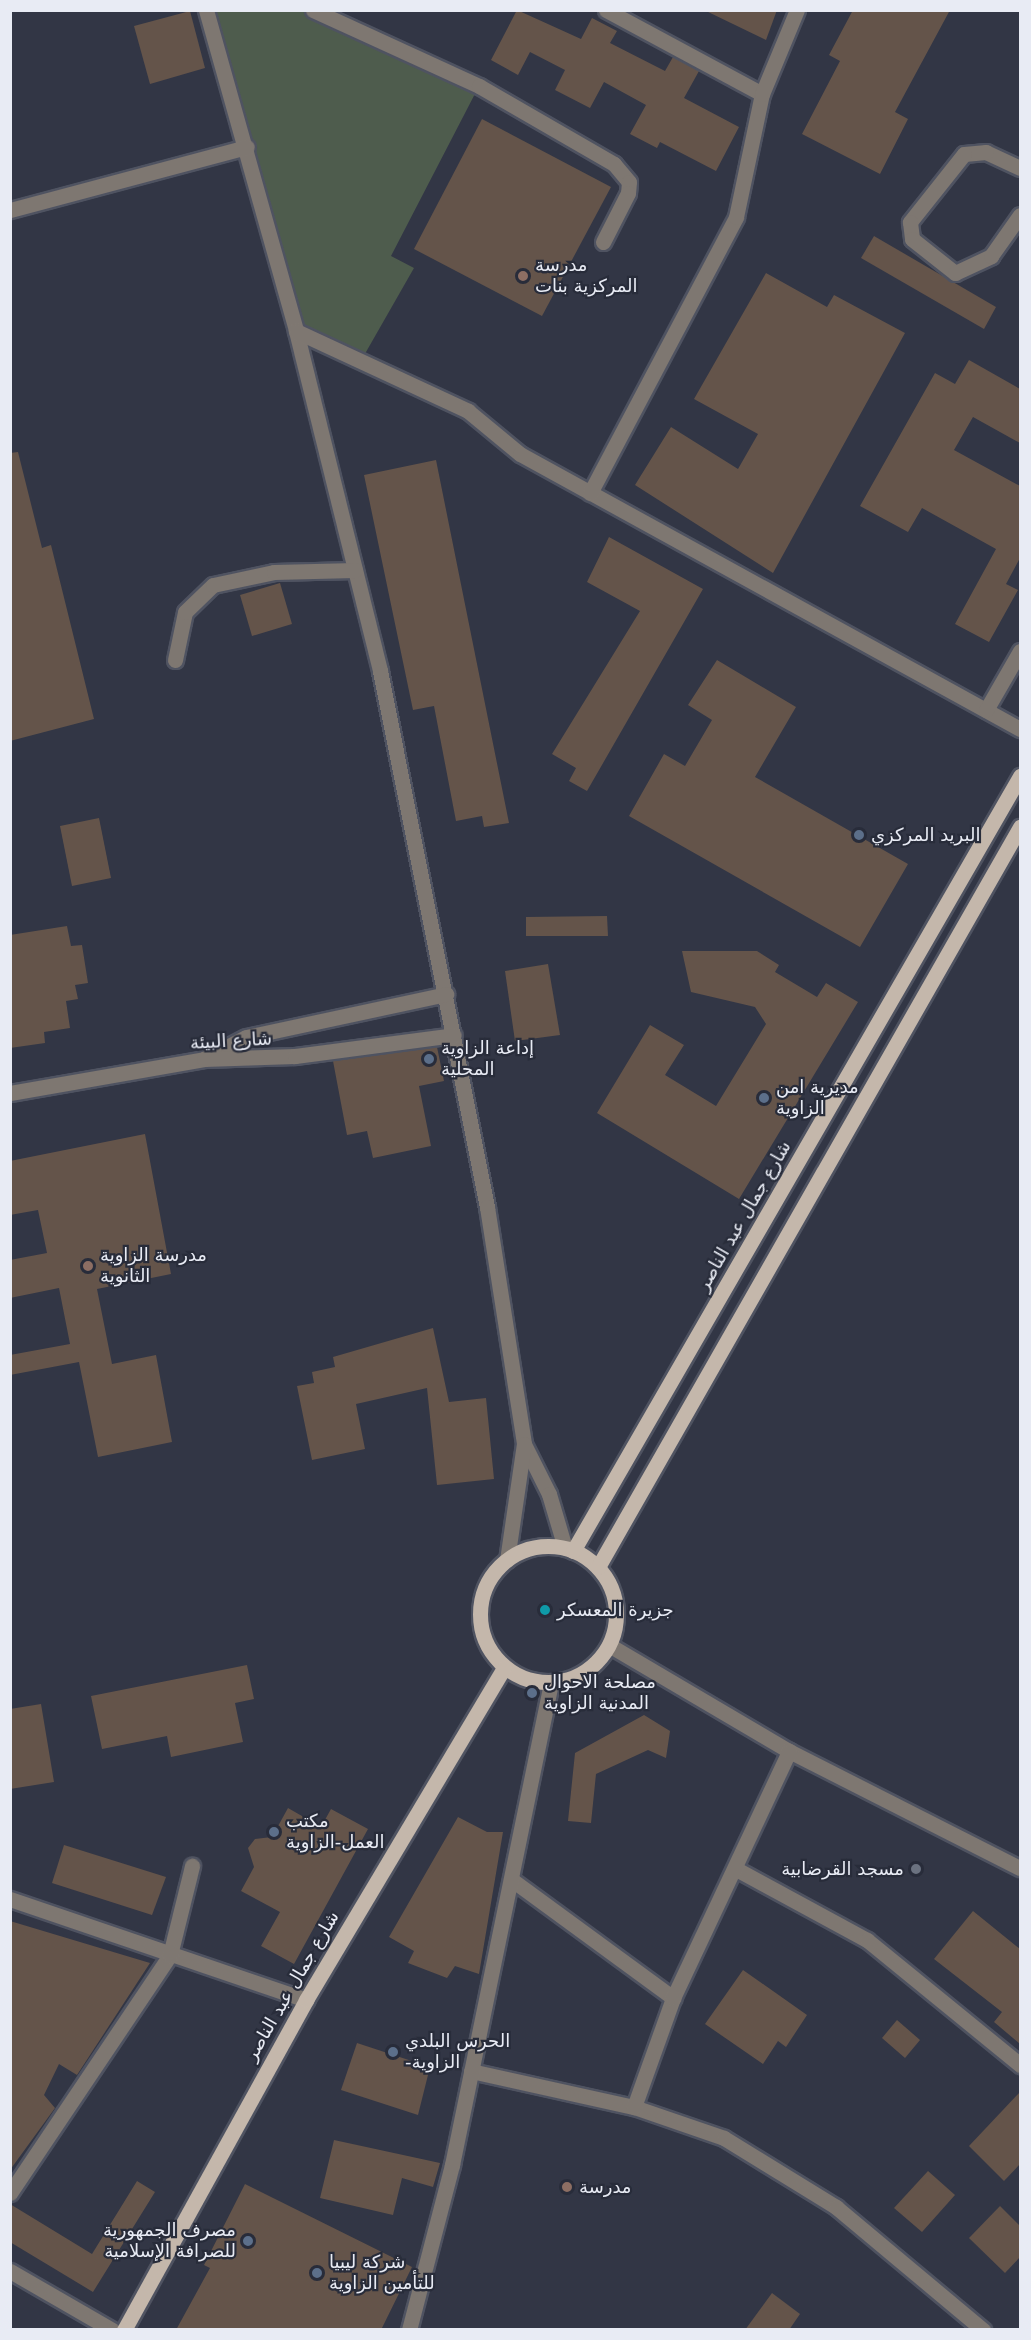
<!DOCTYPE html>
<meta charset="utf-8">
<style>
body{margin:0}
#map{position:relative;width:1031px;height:2340px;overflow:hidden;background:#323645;font-family:"DejaVu Sans",Cairo,sans-serif}
div>[style]{position:absolute}
.green>*{inset:0;background:#4e5c4d}
.building>*{inset:0;background:#64544a}
.roads{filter:drop-shadow(2px 0 #4f5361) drop-shadow(-2px 0 #4f5361) drop-shadow(0 2px #4f5361) drop-shadow(0 -2px #4f5361)}
.minor>*{height:15px;margin:-7.5px;padding:0 7.5px;transform-origin:7.5px;border-radius:7.5px;background:#7e7771}
.major>*{height:15px;margin:-7.5px;padding:0 7.5px;transform-origin:7.5px;border-radius:7.5px;background:#c4b7ab}
.major>.ring{margin:-7.5px;padding:0;box-sizing:content-box;background:none;border:15px solid #c4b7ab;border-radius:50%}
.dots>*{width:16px;height:16px;translate:-50% -50%;box-sizing:border-box;border:3px solid #282c3a;border-radius:50%}
span{translate:-50% -50%;white-space:nowrap;text-align:center;line-height:1.15;-webkit-text-stroke:4.5px #282c3a;paint-order:stroke}
.poi-label{font-size:18px;color:#e8ebf4}
.left{translate:0 -50%;text-align:left}
.right{translate:-100% -50%;text-align:right}
.street-label{font-size:18px;color:#e8ebf4}
.frame{position:absolute;inset:0;border:12px solid #e8ebf4;pointer-events:none}
</style>
<div id="map">
<div class="green">
<i style="clip-path:polygon(206px 11px,309px 11px,478px 88px,391px 256px,414px 268px,362px 359px,298px 329px)"></i>
</div>
<div class="building">
<i style="clip-path:polygon(517px 10px,581px 39px,592px 18px,617px 31px,610px 43px,665px 71px,673px 57px,699px 71px,684px 98px,739px 127px,716px 171px,660px 142px,657px 148px,630px 134px,646px 105px,604px 82px,590px 108px,555px 90px,565px 70px,530px 52px,518px 75px,491px 60px)"></i>
<i style="clip-path:polygon(704px 10px,777px 10px,766px 40px)"></i>
<i style="clip-path:polygon(853px 10px,950px 10px,895px 112px,908px 119px,880px 174px,802px 134px,840px 61px,829px 55px)"></i>
<i style="clip-path:polygon(190px 11px,205px 68px,150px 84px,134px 26px)"></i>
<i style="clip-path:polygon(482px 119px,611px 187px,542px 316px,414px 249px)"></i>
<i style="clip-path:polygon(874px 236px,996px 307px,984px 329px,861px 258px)"></i>
<i style="clip-path:polygon(766px 273px,827px 307px,834px 295px,905px 333px,773px 573px,635px 485px,671px 427px,738px 469px,758px 434px,694px 399px)"></i>
<i style="clip-path:polygon(969px 360px,1020px 389px,1020px 443px,973px 417px,954px 450px,1020px 486px,1020px 558px,1006px 584px,1018px 590px,989px 642px,955px 624px,996px 549px,922px 508px,908px 532px,860px 506px,935px 373px,955px 384px)"></i>
<i style="clip-path:polygon(18px 452px,42px 548px,51px 545px,94px 719px,10px 741px,10px 453px)"></i>
<i style="clip-path:polygon(436px 460px,509px 823px,484px 827px,482px 816px,456px 821px,434px 706px,413px 710px,364px 475px)"></i>
<i style="clip-path:polygon(609px 537px,703px 589px,587px 791px,569px 781px,576px 768px,552px 754px,640px 611px,587px 582px)"></i>
<i style="clip-path:polygon(280px 583px,292px 624px,252px 636px,240px 595px)"></i>
<i style="clip-path:polygon(717px 660px,796px 707px,755px 777px,908px 864px,860px 947px,629px 816px,664px 754px,685px 766px,712px 720px,688px 705px)"></i>
<i style="clip-path:polygon(99px 818px,111px 878px,72px 886px,60px 826px)"></i>
<i style="clip-path:polygon(607px 916px,608px 936px,526px 936px,526px 917px)"></i>
<i style="clip-path:polygon(67px 926px,71px 946px,82px 945px,88px 983px,75px 985px,78px 999px,66px 1001px,70px 1028px,44px 1032px,45px 1043px,10px 1048px,10px 935px)"></i>
<i style="clip-path:polygon(682px 951px,757px 951px,779px 965px,775px 972px,817px 997px,826px 983px,858px 1002px,739px 1199px,597px 1113px,650px 1025px,684px 1045px,665px 1075px,716px 1106px,766px 1024px,755px 1007px,691px 992px)"></i>
<i style="clip-path:polygon(548px 964px,560px 1035px,515px 1041px,505px 971px)"></i>
<i style="clip-path:polygon(437px 1047px,444px 1081px,419px 1086px,431px 1146px,373px 1158px,367px 1131px,347px 1135px,333px 1061px)"></i>
<i style="clip-path:polygon(145px 1134px,171px 1274px,97px 1289px,112px 1364px,156px 1355px,172px 1442px,98px 1457px,79px 1362px,10px 1375px,10px 1355px,70px 1344px,59px 1288px,10px 1298px,10px 1260px,47px 1253px,38px 1210px,10px 1215px,10px 1161px)"></i>
<i style="clip-path:polygon(433px 1328px,449px 1402px,486px 1398px,494px 1479px,437px 1485px,427px 1388px,356px 1404px,365px 1449px,312px 1460px,297px 1386px,314px 1383px,312px 1372px,335px 1367px,333px 1357px)"></i>
<i style="clip-path:polygon(247px 1665px,254px 1699px,235px 1703px,243px 1742px,171px 1757px,167px 1736px,102px 1749px,91px 1696px)"></i>
<i style="clip-path:polygon(41px 1704px,54px 1782px,10px 1789px,10px 1709px)"></i>
<i style="clip-path:polygon(644px 1715px,670px 1731px,666px 1758px,648px 1750px,596px 1774px,591px 1823px,568px 1821px,575px 1753px)"></i>
<i style="clip-path:polygon(288px 1808px,321px 1827px,331px 1809px,368px 1829px,294px 1964px,261px 1946px,280px 1912px,241px 1891px,254px 1867px,248px 1848px,255px 1839px,272px 1837px)"></i>
<i style="clip-path:polygon(458px 1817px,487px 1832px,503px 1832px,479px 1974px,455px 1966px,447px 1978px,408px 1963px,414px 1951px,389px 1937px)"></i>
<i style="clip-path:polygon(64px 1845px,166px 1877px,152px 1915px,52px 1883px)"></i>
<i style="clip-path:polygon(973px 1911px,1020px 1949px,1020px 2044px,994px 2022px,1002px 2012px,934px 1959px)"></i>
<i style="clip-path:polygon(10px 1921px,150px 1963px,77px 2075px,59px 2064px,44px 2095px,55px 2108px,10px 2170px)"></i>
<i style="clip-path:polygon(743px 1970px,807px 2015px,786px 2047px,778px 2041px,763px 2064px,705px 2024px)"></i>
<i style="clip-path:polygon(897px 2020px,920px 2040px,905px 2058px,882px 2038px)"></i>
<i style="clip-path:polygon(357px 2043px,430px 2067px,418px 2115px,341px 2090px)"></i>
<i style="clip-path:polygon(1020px 2092px,1020px 2164px,1004px 2181px,969px 2146px)"></i>
<i style="clip-path:polygon(334px 2140px,440px 2163px,433px 2187px,402px 2178px,393px 2215px,320px 2198px)"></i>
<i style="clip-path:polygon(928px 2171px,955px 2195px,922px 2232px,894px 2208px)"></i>
<i style="clip-path:polygon(137px 2181px,155px 2192px,93px 2292px,10px 2242px,10px 2204px,92px 2254px)"></i>
<i style="clip-path:polygon(245px 2184px,412px 2267px,381px 2330px,176px 2330px,210px 2268px,204px 2265px)"></i>
<i style="clip-path:polygon(1000px 2206px,1020px 2226px,1020px 2257px,1005px 2273px,969px 2238px)"></i>
<i style="clip-path:polygon(772px 2293px,800px 2314px,789px 2330px,745px 2330px)"></i>
</div>
<div class="roads">
<div class="minor">
<i style="left:206px;top:10px;width:333px;rotate:74.3deg"></i>
<i style="left:296px;top:331px;width:350px;rotate:76.1deg"></i>
<i style="left:380px;top:671px;width:547px;rotate:78.71deg"></i>
<i style="left:487px;top:1207px;width:240px;rotate:81.1deg"></i>
<i style="left:524px;top:1444px;width:56px;rotate:63.4deg"></i>
<i style="left:549px;top:1494px;width:56px;rotate:73.5deg"></i>
<i style="left:313px;top:10px;width:183px;rotate:24.6deg"></i>
<i style="left:479px;top:86px;width:156px;rotate:30deg"></i>
<i style="left:614px;top:164px;width:23px;rotate:50deg"></i>
<i style="left:629px;top:182px;width:11px;rotate:95deg"></i>
<i style="left:628px;top:193px;width:55px;rotate:117deg"></i>
<i style="left:606px;top:10px;width:177px;rotate:28.3deg"></i>
<i style="left:1020px;top:168px;width:38px;rotate:-155deg"></i>
<i style="left:986px;top:152px;width:22px;rotate:175deg"></i>
<i style="left:964px;top:154px;width:87px;rotate:128.5deg"></i>
<i style="left:910px;top:222px;width:17px;rotate:83deg"></i>
<i style="left:912px;top:239px;width:55px;rotate:38.3deg"></i>
<i style="left:955px;top:273px;width:40px;rotate:-25deg"></i>
<i style="left:991px;top:256px;width:50px;rotate:-54.7deg"></i>
<i style="left:10px;top:210px;width:245px;rotate:-14.9deg"></i>
<i style="left:296px;top:331px;width:190px;rotate:24.9deg"></i>
<i style="left:468px;top:411px;width:67px;rotate:39.6deg"></i>
<i style="left:520px;top:454px;width:571px;rotate:28.81deg"></i>
<i style="left:590px;top:493px;width:312px;rotate:-62.1deg"></i>
<i style="left:736px;top:217px;width:126px;rotate:-78.1deg"></i>
<i style="left:762px;top:94px;width:91px;rotate:-67.4deg"></i>
<i style="left:175px;top:660px;width:49px;rotate:-78.2deg"></i>
<i style="left:185px;top:612px;width:39px;rotate:-44deg"></i>
<i style="left:213px;top:585px;width:62px;rotate:-12deg"></i>
<i style="left:274px;top:572px;width:81px;rotate:-1.4deg"></i>
<i style="left:986px;top:710px;width:68px;rotate:-60deg"></i>
<i style="left:204px;top:1059px;width:47px;rotate:-27.6deg"></i>
<i style="left:246px;top:1037px;width:205px;rotate:-12.1deg"></i>
<i style="left:10px;top:1093px;width:197px;rotate:-9.9deg"></i>
<i style="left:204px;top:1059px;width:91px;rotate:-1.9deg"></i>
<i style="left:295px;top:1056px;width:160px;rotate:-7.5deg"></i>
<i style="left:507px;top:1560px;width:117px;rotate:-81.7deg"></i>
<i style="left:609px;top:1645px;width:209px;rotate:30.5deg"></i>
<i style="left:789px;top:1751px;width:259px;rotate:26.9deg"></i>
<i style="left:736px;top:1869px;width:149px;rotate:28.5deg"></i>
<i style="left:867px;top:1940px;width:198px;rotate:39.2deg"></i>
<i style="left:512px;top:1880px;width:200px;rotate:36.2deg"></i>
<i style="left:10px;top:1899px;width:313px;rotate:18.8deg"></i>
<i style="left:471px;top:2071px;width:167px;rotate:12.5deg"></i>
<i style="left:634px;top:2107px;width:95px;rotate:19deg"></i>
<i style="left:724px;top:2138px;width:132px;rotate:31.6deg"></i>
<i style="left:836px;top:2207px;width:192px;rotate:39.9deg"></i>
<i style="left:634px;top:2107px;width:116px;rotate:-70.3deg"></i>
<i style="left:673px;top:1998px;width:273px;rotate:-64.8deg"></i>
<i style="left:10px;top:2193px;width:287px;rotate:-56.1deg"></i>
<i style="left:170px;top:1955px;width:92px;rotate:-76.1deg"></i>
<i style="left:10px;top:2271px;width:118px;rotate:30deg"></i>
<i style="left:409px;top:2330px;width:171px;rotate:-75.4deg"></i>
<i style="left:452px;top:2165px;width:492px;rotate:-78.4deg"></i>
</div>
<div class="major">
<i class="ring" style="left:480px;top:1546px;width:121px;height:121px"></i>
<i style="left:573px;top:1551px;width:895px;rotate:-60.02deg"></i>
<i style="left:598px;top:1567px;width:852px;rotate:-60.31deg"></i>
<i style="left:124px;top:2330px;width:377px;rotate:-61.1deg"></i>
<i style="left:306px;top:2000px;width:387px;rotate:-59.2deg"></i>
</div>
</div>
<div class="dots">
<i style="left:523px;top:276px;background:#8d6e63"></i>
<i style="left:859px;top:835px;background:#5c6f8a"></i>
<i style="left:429px;top:1059px;background:#5c6f8a"></i>
<i style="left:764px;top:1098px;background:#5c6f8a"></i>
<i style="left:88px;top:1266px;background:#8d6e63"></i>
<i style="left:545px;top:1610px;background:#0f9aa8"></i>
<i style="left:532px;top:1693px;background:#5c6f8a"></i>
<i style="left:274px;top:1832px;background:#5c6f8a"></i>
<i style="left:916px;top:1869px;background:#6b7280"></i>
<i style="left:393px;top:2052px;background:#5c6f8a"></i>
<i style="left:567px;top:2187px;background:#8d6e63"></i>
<i style="left:248px;top:2241px;background:#5c6f8a"></i>
<i style="left:317px;top:2273px;background:#5c6f8a"></i>
</div>
<div class="poi-label">
<span class="left" style="left:535px;top:276px">مدرسة<br>المركزية بنات</span>
<span class="left" style="left:871px;top:835px">البريد المركزي</span>
<span class="left" style="left:441px;top:1059px">إداعة الزاوية<br>المحلية</span>
<span class="left" style="left:776px;top:1098px">مديرية امن<br>الزاوية</span>
<span class="left" style="left:100px;top:1266px">مدرسة الزاوية<br>الثانوية</span>
<span class="left" style="left:557px;top:1610px">جزيرة المعسكر</span>
<span class="left" style="left:544px;top:1693px">مصلحة الاحوال<br>المدنية الزاوية</span>
<span class="left" style="left:286px;top:1832px">مكتب<br>العمل-الزاوية</span>
<span class="right" style="left:904px;top:1869px">مسجد القرضابية</span>
<span class="left" style="left:405px;top:2052px">الحرس البلدي<br>-الزاوية</span>
<span class="left" style="left:579px;top:2187px">مدرسة</span>
<span class="right" style="left:236px;top:2241px">مصرف الجمهورية<br>للصرافة الإسلامية</span>
<span class="left" style="left:329px;top:2273px">شركة ليبيا<br>للتأمين الزاوية</span>
</div>
<div class="street-label">
<span style="left:231px;top:1041px;rotate:-3deg">شارع البيئة</span>
<span style="left:744px;top:1216px;rotate:-60deg">شارع جمال عبد الناصر</span>
<span style="left:292px;top:1986px;rotate:-60deg">شارع جمال عبد الناصر</span>
</div>
<div class="frame"></div>
</div>
